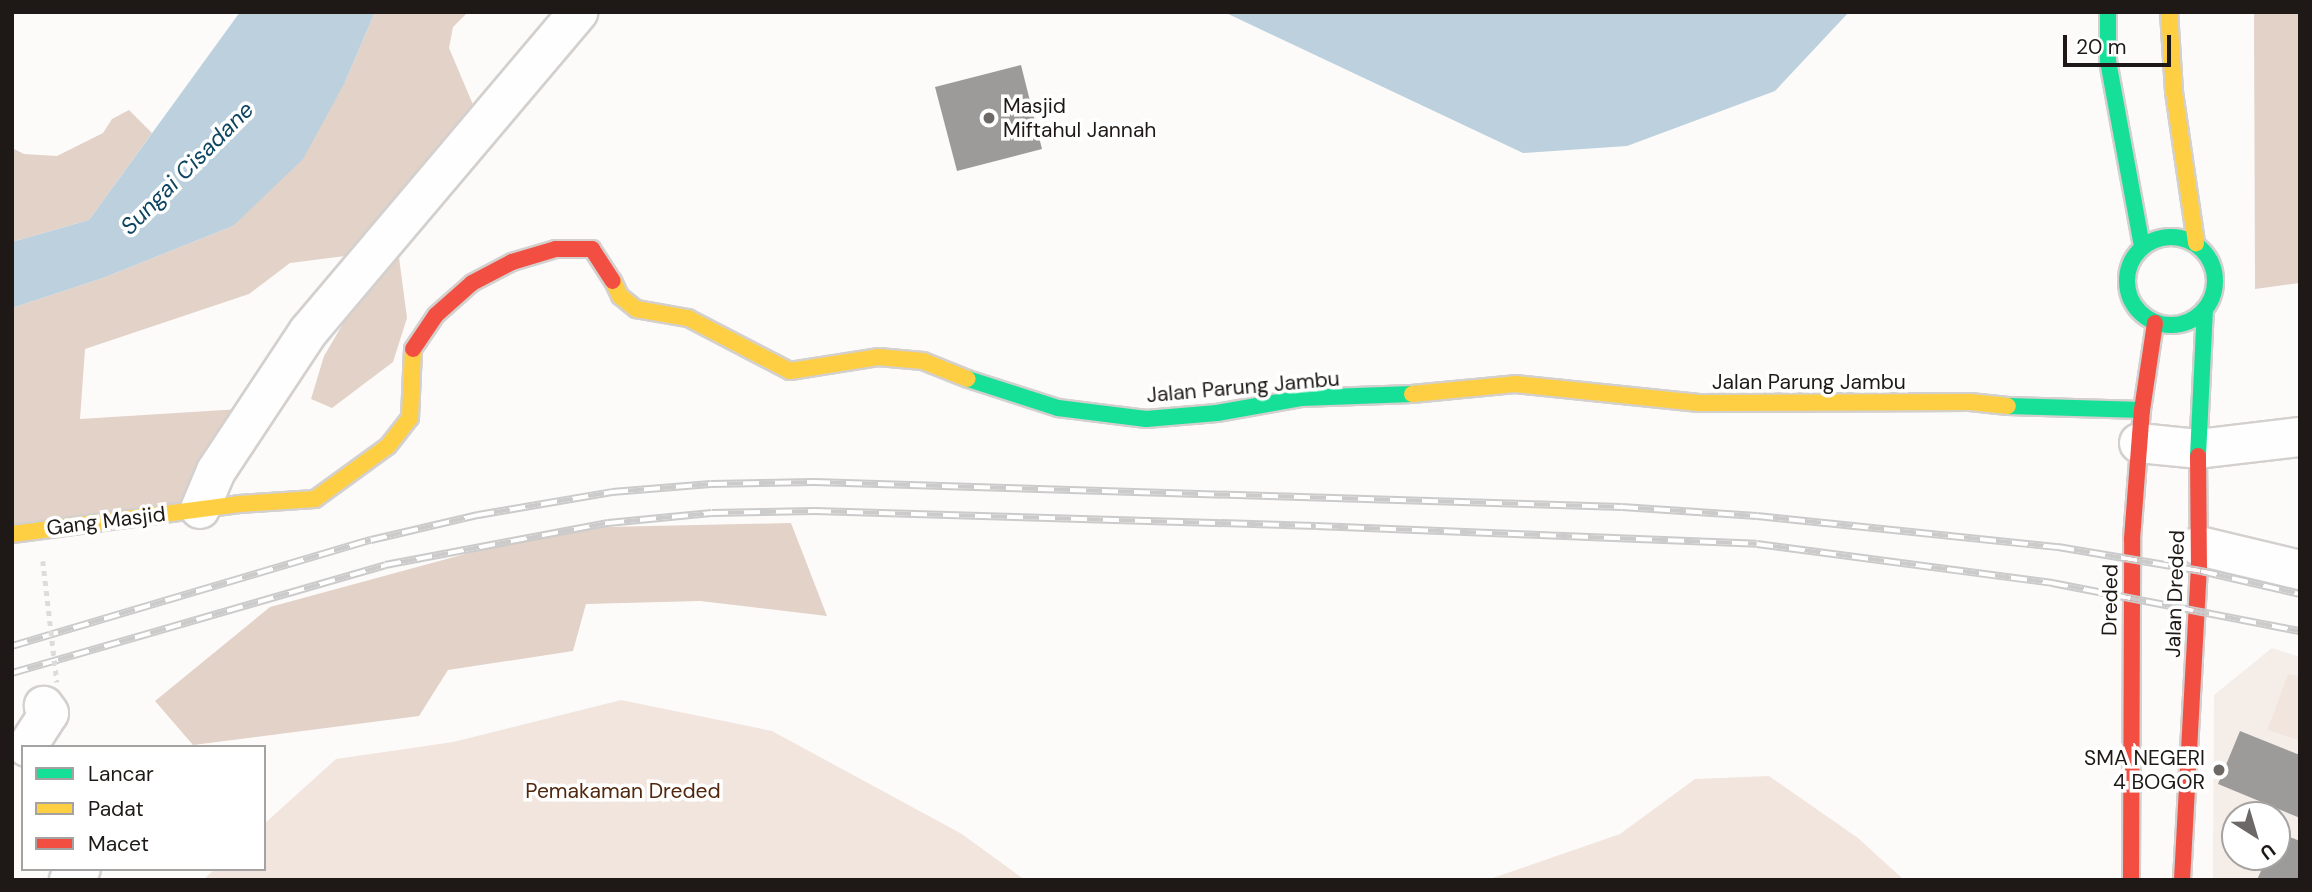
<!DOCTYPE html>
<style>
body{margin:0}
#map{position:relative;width:2312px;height:892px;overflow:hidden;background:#fcfbfa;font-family:"DM Sans",sans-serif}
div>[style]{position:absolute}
.built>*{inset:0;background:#f4ede8}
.green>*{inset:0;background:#f2e5de}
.forest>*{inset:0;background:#e3d2c8}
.water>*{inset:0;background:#bcd0dd}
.building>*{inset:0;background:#9d9b9a}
.roads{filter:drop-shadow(2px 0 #d3d0ce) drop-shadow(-2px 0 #d3d0ce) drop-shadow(0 2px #d3d0ce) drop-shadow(0 -2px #d3d0ce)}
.street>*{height:38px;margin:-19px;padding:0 19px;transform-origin:19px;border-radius:19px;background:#fffefe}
.fast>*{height:16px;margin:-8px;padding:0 8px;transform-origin:8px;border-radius:8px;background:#16e098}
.fast>.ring{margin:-8px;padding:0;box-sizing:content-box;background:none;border:16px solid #16e098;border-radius:50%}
.slow>*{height:16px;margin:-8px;padding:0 8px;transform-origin:8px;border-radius:8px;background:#ffcf43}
.jam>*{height:16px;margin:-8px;padding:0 8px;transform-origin:8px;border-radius:8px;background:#f24e42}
.rail>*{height:8px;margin-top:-4px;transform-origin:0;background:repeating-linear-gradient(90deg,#fff 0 16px,#cccbcb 0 32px);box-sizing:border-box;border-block:2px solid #cccbcb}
.path-bridge>*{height:4.5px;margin-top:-2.25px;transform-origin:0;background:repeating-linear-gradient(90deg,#dddcdc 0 5px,transparent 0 10px)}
.dots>*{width:19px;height:19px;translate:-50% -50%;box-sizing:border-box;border:4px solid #fff;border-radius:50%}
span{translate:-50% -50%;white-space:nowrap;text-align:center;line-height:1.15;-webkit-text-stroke:7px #fff;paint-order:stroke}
.poi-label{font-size:21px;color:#1e1916}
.left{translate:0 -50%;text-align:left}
.right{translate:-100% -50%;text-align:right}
.street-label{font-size:21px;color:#1e1916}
.park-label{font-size:21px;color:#50260c}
.water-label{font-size:23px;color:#0e4662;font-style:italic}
.frame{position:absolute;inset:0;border:14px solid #1e1916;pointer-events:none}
.legend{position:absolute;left:21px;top:745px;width:245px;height:126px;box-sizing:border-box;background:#fff;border:2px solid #a5a3a2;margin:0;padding:9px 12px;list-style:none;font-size:21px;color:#1e1916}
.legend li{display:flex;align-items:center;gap:14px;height:35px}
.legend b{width:35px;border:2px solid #a5a3a2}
.north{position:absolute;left:2221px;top:801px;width:70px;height:70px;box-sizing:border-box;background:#fff;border:2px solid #a5a3a2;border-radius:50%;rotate:143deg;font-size:19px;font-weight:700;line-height:28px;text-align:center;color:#1e1916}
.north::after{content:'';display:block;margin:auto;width:24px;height:32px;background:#6c6866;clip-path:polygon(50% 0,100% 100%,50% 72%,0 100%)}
.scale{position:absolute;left:2063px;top:35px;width:108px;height:32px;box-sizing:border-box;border:4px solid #1e1916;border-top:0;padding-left:9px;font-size:21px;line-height:24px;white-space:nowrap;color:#1e1916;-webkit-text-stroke:5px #fff;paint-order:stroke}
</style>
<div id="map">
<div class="built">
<i style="clip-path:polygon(2272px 648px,2300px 657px,2300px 676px,2288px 674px,2267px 730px,2300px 741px,2300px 755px,2240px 731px,2218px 784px,2300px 818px,2300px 841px,2277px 833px,2277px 815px,2235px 815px,2235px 857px,2267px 857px,2257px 880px,2213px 880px,2214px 695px)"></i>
</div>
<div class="green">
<i style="clip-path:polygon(2288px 674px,2300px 676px,2300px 741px,2267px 730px)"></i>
<i style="clip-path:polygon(621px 700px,772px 731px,962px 834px,1025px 880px,203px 880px,215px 869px,264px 869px,264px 824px,336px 759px,453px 742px)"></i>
<i style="clip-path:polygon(1769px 776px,1858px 838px,1904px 880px,1487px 880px,1620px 834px,1695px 779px)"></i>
</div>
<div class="forest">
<i style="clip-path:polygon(375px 12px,468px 12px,453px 27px,449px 48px,474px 107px,395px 227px,407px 318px,393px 362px,332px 408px,311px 399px,324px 356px,358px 298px,361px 254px,290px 263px,249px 294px,85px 349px,80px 419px,256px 408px,200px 509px,12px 536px,12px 308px,103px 278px,233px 226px,345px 82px)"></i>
<i style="clip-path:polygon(2254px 12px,2300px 12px,2300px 283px,2255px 289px)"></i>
<i style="clip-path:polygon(129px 110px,152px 133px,89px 220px,12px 242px,12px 148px,24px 154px,57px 156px,103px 133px,112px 119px)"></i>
<i style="clip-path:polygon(791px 523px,827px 616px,700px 601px,586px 604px,573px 651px,448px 670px,419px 716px,193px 745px,155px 701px,270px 607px,561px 528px)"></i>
</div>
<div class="water">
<i style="clip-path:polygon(240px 12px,375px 12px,345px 82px,303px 159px,233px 226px,103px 278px,12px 308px,12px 242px,89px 220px)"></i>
<i style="clip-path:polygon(1224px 12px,1849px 12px,1775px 91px,1627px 146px,1523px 153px)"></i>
</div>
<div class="building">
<i style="clip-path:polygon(1021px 65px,1042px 149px,957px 171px,935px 87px)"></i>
<i style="clip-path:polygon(2240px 731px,2300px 755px,2300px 818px,2218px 784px)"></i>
<i style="clip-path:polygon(2277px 832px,2300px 841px,2300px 880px,2257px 880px,2267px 857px,2277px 857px)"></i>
</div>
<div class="roads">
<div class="street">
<i style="left:2139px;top:443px;width:59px;rotate:5.8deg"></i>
<i style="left:2198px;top:449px;width:103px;rotate:-6.7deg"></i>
<i style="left:200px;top:509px;width:41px;rotate:-67.2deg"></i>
<i style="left:216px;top:471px;width:167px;rotate:-56.5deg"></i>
<i style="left:308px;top:332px;width:419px;rotate:-49.8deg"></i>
<i style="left:2199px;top:546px;width:104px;rotate:13.4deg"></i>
<i style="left:27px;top:747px;width:40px;rotate:-57.1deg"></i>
<i style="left:49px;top:713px;width:9px;rotate:-126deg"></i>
<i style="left:69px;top:880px;width:16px;rotate:-43deg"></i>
</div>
<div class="fast">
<i style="left:2108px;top:12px;width:49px;rotate:90deg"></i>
<i style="left:2108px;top:61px;width:189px;rotate:79.6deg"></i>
<i class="ring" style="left:2127px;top:237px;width:72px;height:72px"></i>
<i style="left:968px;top:379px;width:95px;rotate:17.9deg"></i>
<i style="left:1058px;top:408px;width:89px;rotate:7.1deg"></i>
<i style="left:1146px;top:419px;width:71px;rotate:-4.8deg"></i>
<i style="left:1217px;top:413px;width:85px;rotate:-10.1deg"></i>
<i style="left:1301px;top:398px;width:111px;rotate:-2.1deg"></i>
<i style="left:2008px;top:406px;width:134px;rotate:1.7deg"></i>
<i style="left:2198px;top:456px;width:146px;rotate:-87.3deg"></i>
</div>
<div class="slow">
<i style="left:2169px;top:12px;width:80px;rotate:86.4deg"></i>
<i style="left:2174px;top:92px;width:153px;rotate:81.7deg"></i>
<i style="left:613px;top:281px;width:17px;rotate:65deg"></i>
<i style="left:620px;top:296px;width:21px;rotate:39deg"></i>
<i style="left:636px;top:309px;width:53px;rotate:9.8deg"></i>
<i style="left:688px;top:318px;width:115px;rotate:27.5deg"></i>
<i style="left:790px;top:371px;width:89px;rotate:-9deg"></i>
<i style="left:878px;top:357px;width:45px;rotate:5.1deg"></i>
<i style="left:923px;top:361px;width:48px;rotate:21.8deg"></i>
<i style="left:1412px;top:394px;width:103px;rotate:-5.5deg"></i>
<i style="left:1515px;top:384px;width:185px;rotate:5.9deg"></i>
<i style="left:1699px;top:403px;width:271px;rotate:-0.2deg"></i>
<i style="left:1970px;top:402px;width:38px;rotate:6deg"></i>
<i style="left:12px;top:534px;width:229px;rotate:-7.5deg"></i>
<i style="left:239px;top:504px;width:76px;rotate:-3.8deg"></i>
<i style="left:315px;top:499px;width:90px;rotate:-36deg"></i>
<i style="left:388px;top:446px;width:36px;rotate:-52deg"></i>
<i style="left:410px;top:418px;width:69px;rotate:-87.5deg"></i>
</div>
<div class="jam">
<i style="left:413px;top:349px;width:41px;rotate:-55.9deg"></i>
<i style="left:436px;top:315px;width:48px;rotate:-41.6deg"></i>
<i style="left:472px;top:283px;width:45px;rotate:-27.7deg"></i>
<i style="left:512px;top:262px;width:46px;rotate:-16.5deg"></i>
<i style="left:556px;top:249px;width:36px"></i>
<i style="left:592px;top:249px;width:38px;rotate:57deg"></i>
<i style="left:2131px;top:880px;width:341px;rotate:-89.8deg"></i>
<i style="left:2132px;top:539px;width:129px;rotate:-85.6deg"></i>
<i style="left:2142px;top:410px;width:88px;rotate:-81.5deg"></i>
<i style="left:2182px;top:880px;width:309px;rotate:-86.9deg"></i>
<i style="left:2199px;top:571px;width:115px;rotate:-90.5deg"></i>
</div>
</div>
<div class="rail">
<i style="left:12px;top:646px;width:374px;rotate:-16.5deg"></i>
<i style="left:371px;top:540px;width:110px;rotate:-13.2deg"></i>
<i style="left:478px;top:515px;width:136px;rotate:-9.7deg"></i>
<i style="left:612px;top:492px;width:99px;rotate:-4.6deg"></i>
<i style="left:711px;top:484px;width:103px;rotate:-1.1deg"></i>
<i style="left:814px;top:482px;width:808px;rotate:1.77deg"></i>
<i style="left:1622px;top:507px;width:135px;rotate:3.8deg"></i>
<i style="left:1757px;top:516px;width:303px;rotate:5.9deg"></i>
<i style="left:2058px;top:547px;width:145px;rotate:9.5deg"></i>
<i style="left:2201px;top:571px;width:102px;rotate:13.1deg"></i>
<i style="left:12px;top:673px;width:388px;rotate:-16.1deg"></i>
<i style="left:385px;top:565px;width:227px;rotate:-10.7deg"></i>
<i style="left:608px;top:523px;width:104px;rotate:-5.5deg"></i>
<i style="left:712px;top:513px;width:103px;rotate:-1.1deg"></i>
<i style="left:815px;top:511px;width:501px;rotate:1.71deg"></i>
<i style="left:1316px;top:526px;width:441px;rotate:2.3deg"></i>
<i style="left:1757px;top:544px;width:298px;rotate:7.5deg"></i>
<i style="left:2052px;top:583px;width:253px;rotate:11deg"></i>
</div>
<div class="path-bridge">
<i style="left:43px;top:561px;width:122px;rotate:83.4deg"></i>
</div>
<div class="dots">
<i style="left:989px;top:118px;background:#6c6866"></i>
<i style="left:2219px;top:770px;background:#6c6866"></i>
</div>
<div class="poi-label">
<span class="left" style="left:1003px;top:118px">Masjid<br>Miftahul Jannah</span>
<span class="right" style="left:2205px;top:770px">SMA NEGERI<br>4 BOGOR</span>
</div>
<div class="street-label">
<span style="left:1809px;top:382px">Jalan Parung Jambu</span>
<span style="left:1243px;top:387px;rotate:-5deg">Jalan Parung Jambu</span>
<span style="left:106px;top:521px;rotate:-7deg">Gang Masjid</span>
<span style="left:2175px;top:594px;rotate:-88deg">Jalan Dreded</span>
<span style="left:2110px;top:600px;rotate:-89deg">Dreded</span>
</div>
<div class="park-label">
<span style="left:623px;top:791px">Pemakaman Dreded</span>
</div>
<div class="water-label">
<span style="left:187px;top:168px;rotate:-45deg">Sungai Cisadane</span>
</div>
<div class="frame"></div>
<ul class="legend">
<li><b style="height:9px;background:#16e098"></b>Lancar</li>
<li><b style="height:9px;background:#ffcf43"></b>Padat</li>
<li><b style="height:9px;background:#f24e42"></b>Macet</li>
</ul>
<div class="north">U</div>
<div class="scale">20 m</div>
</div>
